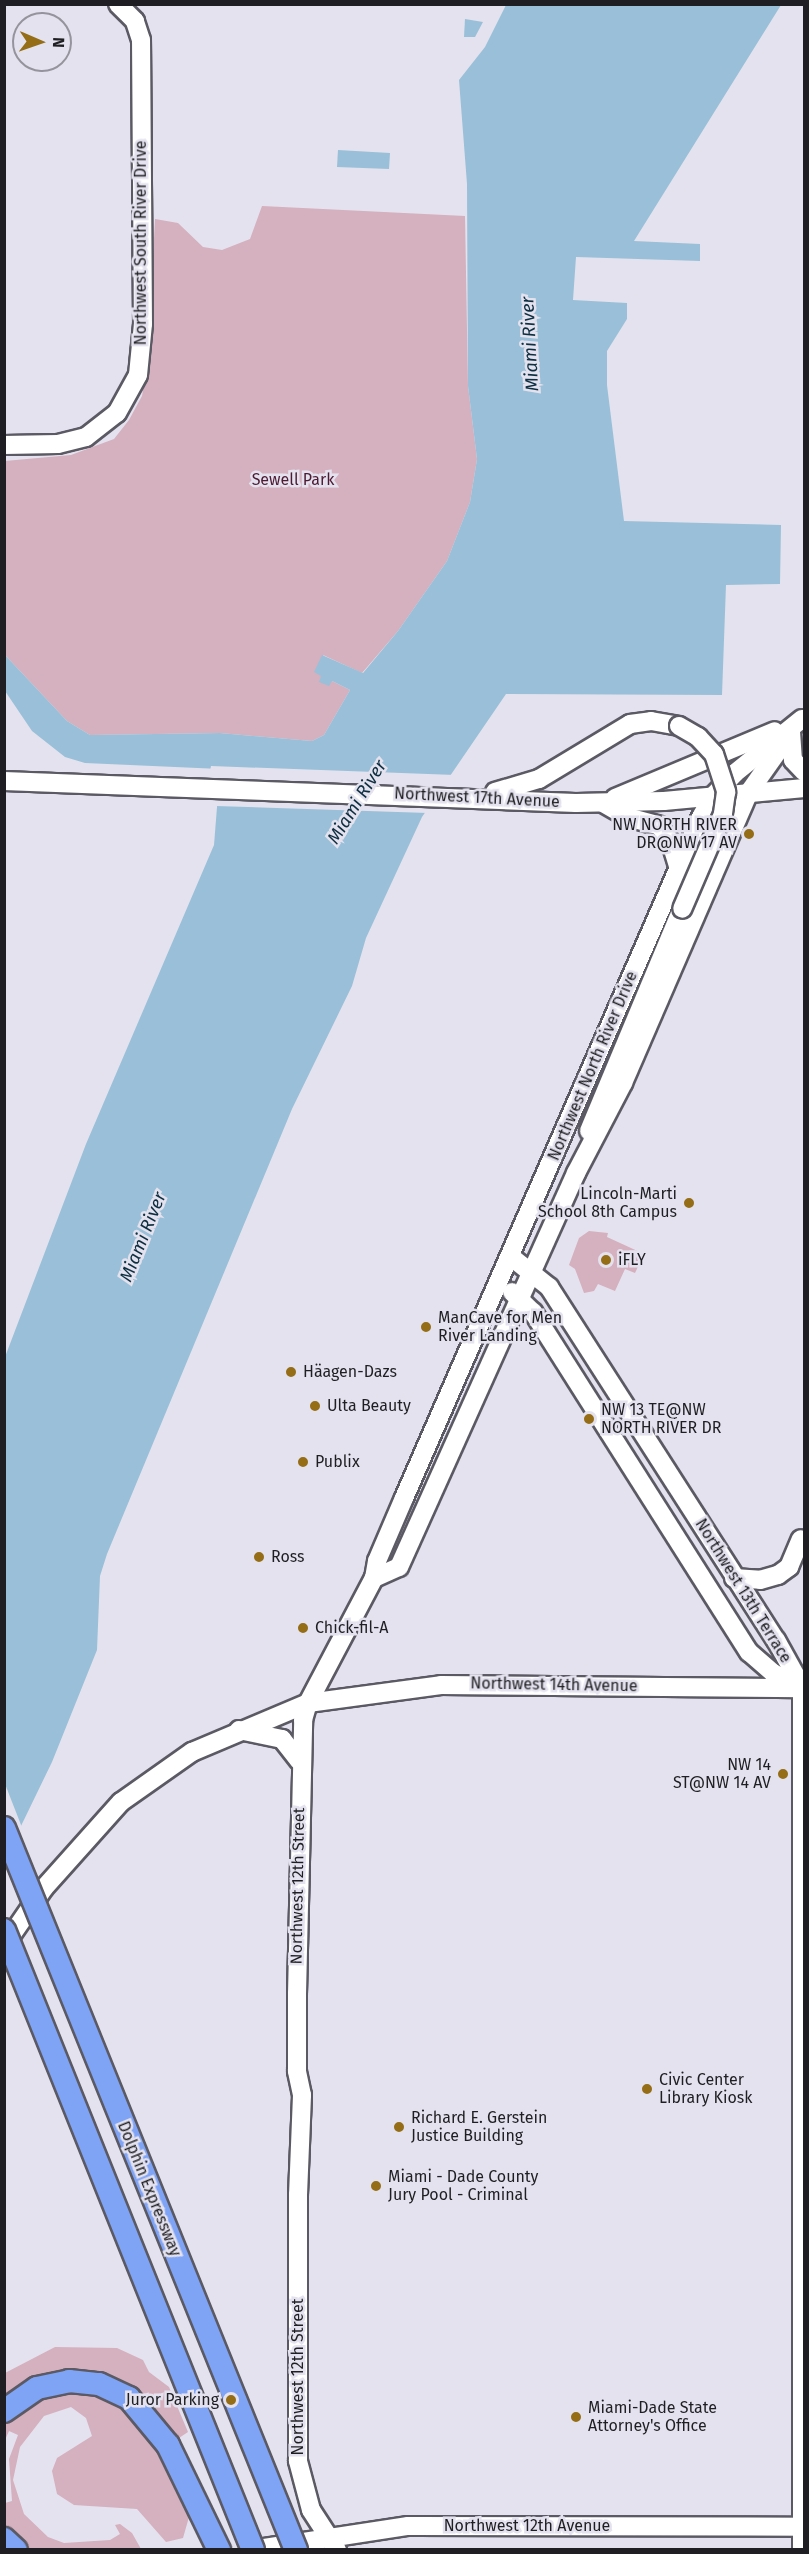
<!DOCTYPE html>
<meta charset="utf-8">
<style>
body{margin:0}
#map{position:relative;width:809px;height:2554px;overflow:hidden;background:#e4e2ee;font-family:"Fira Sans",sans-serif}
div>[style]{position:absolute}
.green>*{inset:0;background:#d5b0be}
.water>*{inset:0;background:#99c0d8}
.pier>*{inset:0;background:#e4e2ee}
.roads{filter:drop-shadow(2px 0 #5b5a64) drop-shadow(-2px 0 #5b5a64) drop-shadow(0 2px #5b5a64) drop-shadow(0 -2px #5b5a64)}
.secondary>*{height:18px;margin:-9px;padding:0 9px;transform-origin:9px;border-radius:9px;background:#fff}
.highway>*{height:22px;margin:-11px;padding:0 11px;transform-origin:11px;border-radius:11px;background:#7fa4f6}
.bridges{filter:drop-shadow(2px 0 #5b5a64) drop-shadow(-2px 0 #5b5a64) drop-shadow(0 2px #5b5a64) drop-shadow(0 -2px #5b5a64)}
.secondary-bridge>*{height:18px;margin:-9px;padding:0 9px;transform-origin:9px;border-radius:9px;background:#fff}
.highway-bridge>*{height:22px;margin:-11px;padding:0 11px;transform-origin:11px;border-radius:11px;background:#7fa4f6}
.dots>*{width:16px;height:16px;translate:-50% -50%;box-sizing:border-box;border:3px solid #e4e2ee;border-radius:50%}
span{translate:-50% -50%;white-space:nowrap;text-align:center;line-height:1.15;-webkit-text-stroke:5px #e4e2ee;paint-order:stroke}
.street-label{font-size:16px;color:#1f1e22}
.park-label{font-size:16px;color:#4e1a33}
.poi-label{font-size:16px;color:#1f1e22}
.right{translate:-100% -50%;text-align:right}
.left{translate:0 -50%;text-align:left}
.water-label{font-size:18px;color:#0d2f41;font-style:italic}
.frame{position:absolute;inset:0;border:6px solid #1f1e22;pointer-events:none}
.north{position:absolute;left:12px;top:12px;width:60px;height:60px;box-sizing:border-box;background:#e4e2ee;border:2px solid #95949c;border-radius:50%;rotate:92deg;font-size:16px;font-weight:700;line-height:24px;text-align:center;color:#1f1e22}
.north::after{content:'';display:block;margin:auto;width:21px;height:27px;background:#946d16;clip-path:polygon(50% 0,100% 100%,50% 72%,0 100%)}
</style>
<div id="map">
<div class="green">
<i style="clip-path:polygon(262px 206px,465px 216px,468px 386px,477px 459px,470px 502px,447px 561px,398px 631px,362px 673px,323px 655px,332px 681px,350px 690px,324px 735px,312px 741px,220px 733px,90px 735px,67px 721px,5px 655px,5px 461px,71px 455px,114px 439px,129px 420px,142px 396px,148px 363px,155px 219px,178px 223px,203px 247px,222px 250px,250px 239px)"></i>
<i style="clip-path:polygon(589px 1231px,608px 1233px,607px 1237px,644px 1254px,635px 1273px,625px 1269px,615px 1291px,598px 1284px,594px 1291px,584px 1293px,575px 1269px,569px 1265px,579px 1238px)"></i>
<i style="clip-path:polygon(55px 2347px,117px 2348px,143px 2360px,149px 2372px,169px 2387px,188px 2432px,176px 2440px,139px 2394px,29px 2381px,5px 2397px,5px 2373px)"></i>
<i style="clip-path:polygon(76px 2388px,113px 2398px,148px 2429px,191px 2510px,183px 2538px,166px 2542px,137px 2509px,74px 2505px,57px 2494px,52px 2471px,57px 2458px,92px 2436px,86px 2418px,71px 2407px,44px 2416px,20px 2447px,13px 2480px,24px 2514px,48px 2537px,64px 2543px,110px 2540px,120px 2534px,115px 2525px,120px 2524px,132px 2533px,141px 2549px,28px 2550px,5px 2528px,5px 2503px,12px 2501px,9px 2459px,18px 2435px,9px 2431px,5px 2440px,5px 2422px,27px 2402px)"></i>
</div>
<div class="water">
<i style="clip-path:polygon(506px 5px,781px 5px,634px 241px,700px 244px,700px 261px,576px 257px,573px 300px,627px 303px,627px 319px,607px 351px,607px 385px,624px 521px,781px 525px,780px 584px,726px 585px,722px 695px,506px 694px,422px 817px,366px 938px,352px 986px,292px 1109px,107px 1554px,100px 1576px,97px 1650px,52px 1762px,5px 1859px,5px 1357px,86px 1144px,214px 845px,220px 769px,85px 763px,65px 757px,32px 731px,5px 691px,5px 655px,67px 721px,90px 735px,220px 733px,312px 741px,324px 735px,350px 690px,332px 681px,329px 686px,319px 682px,321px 676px,314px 672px,322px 655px,363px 673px,398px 631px,447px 561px,470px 502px,477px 459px,468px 386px,467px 184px,459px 80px,485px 47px)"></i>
<i style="clip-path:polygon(465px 19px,483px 22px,475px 37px,464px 37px)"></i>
<i style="clip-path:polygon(338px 150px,390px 153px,389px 169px,337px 167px)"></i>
</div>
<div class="pier">
<i style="clip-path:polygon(211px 766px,455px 775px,428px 813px,216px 806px,217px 771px,210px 771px)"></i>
<i style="clip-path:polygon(5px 1784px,23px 1830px,4px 1862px)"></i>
</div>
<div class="roads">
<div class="secondary">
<i style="left:4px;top:445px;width:54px;rotate:-1.1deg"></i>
<i style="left:58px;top:444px;width:29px;rotate:-14deg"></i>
<i style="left:86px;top:437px;width:39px;rotate:-38deg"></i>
<i style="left:117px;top:413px;width:43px;rotate:-61.1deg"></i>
<i style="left:138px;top:375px;width:51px;rotate:-84.4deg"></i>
<i style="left:143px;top:324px;width:284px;rotate:-90.4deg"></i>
<i style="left:141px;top:40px;width:20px;rotate:-108deg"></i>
<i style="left:135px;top:21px;width:24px;rotate:-135deg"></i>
<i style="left:791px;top:732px;width:28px;rotate:86deg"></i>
<i style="left:793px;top:760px;width:16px;rotate:47deg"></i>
<i style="left:4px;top:781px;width:572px;rotate:2.2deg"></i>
<i style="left:576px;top:803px;width:88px;rotate:-1.3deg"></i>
<i style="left:664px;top:801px;width:141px;rotate:-5.3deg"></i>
<i style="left:495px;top:792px;width:46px;rotate:-16.5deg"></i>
<i style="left:539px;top:779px;width:106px;rotate:-31.1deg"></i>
<i style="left:630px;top:724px;width:21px;rotate:-8deg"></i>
<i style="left:651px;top:721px;width:28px;rotate:10deg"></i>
<i style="left:615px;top:798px;width:173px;rotate:-22.7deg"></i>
<i style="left:603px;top:803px;width:28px;rotate:30deg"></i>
<i style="left:627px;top:817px;width:34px;rotate:15deg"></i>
<i style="left:660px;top:826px;width:20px;rotate:57deg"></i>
<i style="left:671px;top:843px;width:27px;rotate:73deg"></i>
<i style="left:589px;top:1131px;width:241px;rotate:-67.3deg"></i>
<i style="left:510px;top:1256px;width:50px;rotate:38.5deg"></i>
<i style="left:549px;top:1287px;width:420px;rotate:57.3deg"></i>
<i style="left:776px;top:1640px;width:54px;rotate:61deg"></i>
<i style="left:802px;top:1687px;width:863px;rotate:90deg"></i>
<i style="left:512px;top:1292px;width:29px;rotate:44deg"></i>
<i style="left:533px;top:1312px;width:403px;rotate:57.6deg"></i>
<i style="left:749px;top:1652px;width:32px;rotate:41deg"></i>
<i style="left:773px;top:1673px;width:27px;rotate:27deg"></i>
<i style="left:374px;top:1578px;width:27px;rotate:-24deg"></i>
<i style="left:399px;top:1567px;width:432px;rotate:-65.8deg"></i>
<i style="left:576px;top:1173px;width:102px;rotate:-62.4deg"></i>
<i style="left:623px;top:1083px;width:317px;rotate:-66.6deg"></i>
<i style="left:749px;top:792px;width:67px;rotate:-54.7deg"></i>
<i style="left:734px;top:1578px;width:26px;rotate:4deg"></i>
<i style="left:760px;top:1580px;width:19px;rotate:-16deg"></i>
<i style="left:778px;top:1575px;width:14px;rotate:-36deg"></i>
<i style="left:789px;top:1567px;width:30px;rotate:-67deg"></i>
<i style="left:239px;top:1730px;width:44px;rotate:11.8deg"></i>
<i style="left:282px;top:1739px;width:28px;rotate:52deg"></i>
<i style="left:4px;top:1946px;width:70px;rotate:-55.4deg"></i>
<i style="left:44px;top:1888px;width:115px;rotate:-48.2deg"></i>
<i style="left:121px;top:1802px;width:87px;rotate:-35.2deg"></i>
<i style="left:192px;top:1752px;width:126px;rotate:-22.9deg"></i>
<i style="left:308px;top:1703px;width:134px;rotate:-7.7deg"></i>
<i style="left:441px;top:1685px;width:363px;rotate:0.5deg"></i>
<i style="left:251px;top:2550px;width:159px;rotate:-8.7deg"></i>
<i style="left:408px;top:2526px;width:396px;rotate:0.1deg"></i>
<i style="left:337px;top:2550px;width:48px;rotate:-123deg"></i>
<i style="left:311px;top:2510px;width:51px;rotate:-104.9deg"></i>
<i style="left:298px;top:2461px;width:266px;rotate:-90deg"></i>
<i style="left:298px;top:2195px;width:100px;rotate:-87.7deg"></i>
<i style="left:302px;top:2095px;width:25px;rotate:-102deg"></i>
<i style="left:297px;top:2071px;width:77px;rotate:-90deg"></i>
<i style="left:297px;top:1994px;width:274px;rotate:-88.7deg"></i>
<i style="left:303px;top:1720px;width:18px;rotate:-74deg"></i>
<i style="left:308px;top:1703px;width:141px;rotate:-62.2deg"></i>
<i style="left:374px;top:1578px;width:17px;rotate:-80deg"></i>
<i style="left:377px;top:1561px;width:69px;rotate:-66.8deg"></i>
<i style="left:404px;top:1498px;width:743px;rotate:-66.44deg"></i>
<i style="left:701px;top:817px;width:23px;rotate:-61deg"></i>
<i style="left:712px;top:797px;width:33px;rotate:-46deg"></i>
<i style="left:735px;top:773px;width:86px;rotate:-38.9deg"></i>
</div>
<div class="highway">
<i style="left:4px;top:2411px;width:40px;rotate:-34.9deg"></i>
<i style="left:37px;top:2388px;width:33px;rotate:-12deg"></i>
<i style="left:69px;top:2381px;width:30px;rotate:6deg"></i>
<i style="left:99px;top:2384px;width:33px;rotate:25deg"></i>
<i style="left:129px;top:2398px;width:61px;rotate:50.3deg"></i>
<i style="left:168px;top:2445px;width:117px;rotate:64.1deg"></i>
<i style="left:4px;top:2539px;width:16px;rotate:43deg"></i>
</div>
</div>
<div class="bridges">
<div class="secondary-bridge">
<i style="left:679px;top:726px;width:22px;rotate:30deg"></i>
<i style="left:698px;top:737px;width:23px;rotate:47deg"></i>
<i style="left:714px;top:754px;width:40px;rotate:72deg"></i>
<i style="left:726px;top:792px;width:22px;rotate:98deg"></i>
<i style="left:723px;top:814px;width:103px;rotate:113.3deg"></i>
</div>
<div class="highway-bridge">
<i style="left:4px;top:1828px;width:779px;rotate:67.98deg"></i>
<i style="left:4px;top:1930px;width:668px;rotate:68.12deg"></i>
</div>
</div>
<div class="dots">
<i style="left:749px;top:834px;background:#946d16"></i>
<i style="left:689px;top:1203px;background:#946d16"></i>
<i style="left:606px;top:1260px;background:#946d16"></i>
<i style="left:426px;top:1327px;background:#946d16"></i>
<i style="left:291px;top:1372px;background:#946d16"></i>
<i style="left:315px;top:1406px;background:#946d16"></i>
<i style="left:589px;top:1419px;background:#946d16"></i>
<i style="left:303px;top:1462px;background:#946d16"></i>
<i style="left:259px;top:1557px;background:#946d16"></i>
<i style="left:303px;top:1628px;background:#946d16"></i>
<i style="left:783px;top:1774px;background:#946d16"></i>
<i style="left:647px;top:2089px;background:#946d16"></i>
<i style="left:399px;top:2127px;background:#946d16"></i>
<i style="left:376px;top:2186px;background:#946d16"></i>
<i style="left:231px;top:2400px;background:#946d16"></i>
<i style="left:576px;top:2417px;background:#946d16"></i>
</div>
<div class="street-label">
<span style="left:141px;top:243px;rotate:-90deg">Northwest South River Drive</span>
<span style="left:477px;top:798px;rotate:3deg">Northwest 17th Avenue</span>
<span style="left:593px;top:1066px;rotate:-67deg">Northwest North River Drive</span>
<span style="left:743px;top:1591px;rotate:58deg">Northwest 13th Terrace</span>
<span style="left:554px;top:1685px;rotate:1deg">Northwest 14th Avenue</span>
<span style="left:298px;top:1886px;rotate:-89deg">Northwest 12th Street</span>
<span style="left:149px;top:2189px;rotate:68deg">Dolphin Expressway</span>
<span style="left:298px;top:2377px;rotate:-90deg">Northwest 12th Street</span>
<span style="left:527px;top:2526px">Northwest 12th Avenue</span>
</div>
<div class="park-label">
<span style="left:293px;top:480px">Sewell Park</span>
</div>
<div class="poi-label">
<span class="right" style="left:737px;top:834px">NW NORTH RIVER<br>DR@NW 17 AV</span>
<span class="right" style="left:677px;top:1203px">Lincoln-Marti<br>School 8th Campus</span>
<span class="left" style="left:618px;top:1260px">iFLY</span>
<span class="left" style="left:438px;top:1327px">ManCave for Men<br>River Landing</span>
<span class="left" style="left:303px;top:1372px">Häagen-Dazs</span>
<span class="left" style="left:327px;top:1406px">Ulta Beauty</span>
<span class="left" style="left:601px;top:1419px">NW 13 TE@NW<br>NORTH RIVER DR</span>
<span class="left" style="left:315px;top:1462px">Publix</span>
<span class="left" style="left:271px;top:1557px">Ross</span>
<span class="left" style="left:315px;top:1628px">Chick-fil-A</span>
<span class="right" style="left:771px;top:1774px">NW 14<br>ST@NW 14 AV</span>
<span class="left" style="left:659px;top:2089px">Civic Center<br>Library Kiosk</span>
<span class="left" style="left:411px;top:2127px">Richard E. Gerstein<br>Justice Building</span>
<span class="left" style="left:388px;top:2186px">Miami - Dade County<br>Jury Pool - Criminal</span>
<span class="right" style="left:219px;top:2400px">Juror Parking</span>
<span class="left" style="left:588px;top:2417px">Miami-Dade State<br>Attorney's Office</span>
</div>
<div class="water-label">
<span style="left:530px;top:344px;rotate:-93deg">Miami River</span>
<span style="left:357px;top:802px;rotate:-58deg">Miami River</span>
<span style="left:143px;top:1237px;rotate:-68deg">Miami River</span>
</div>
<div class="frame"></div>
<div class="north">N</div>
</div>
